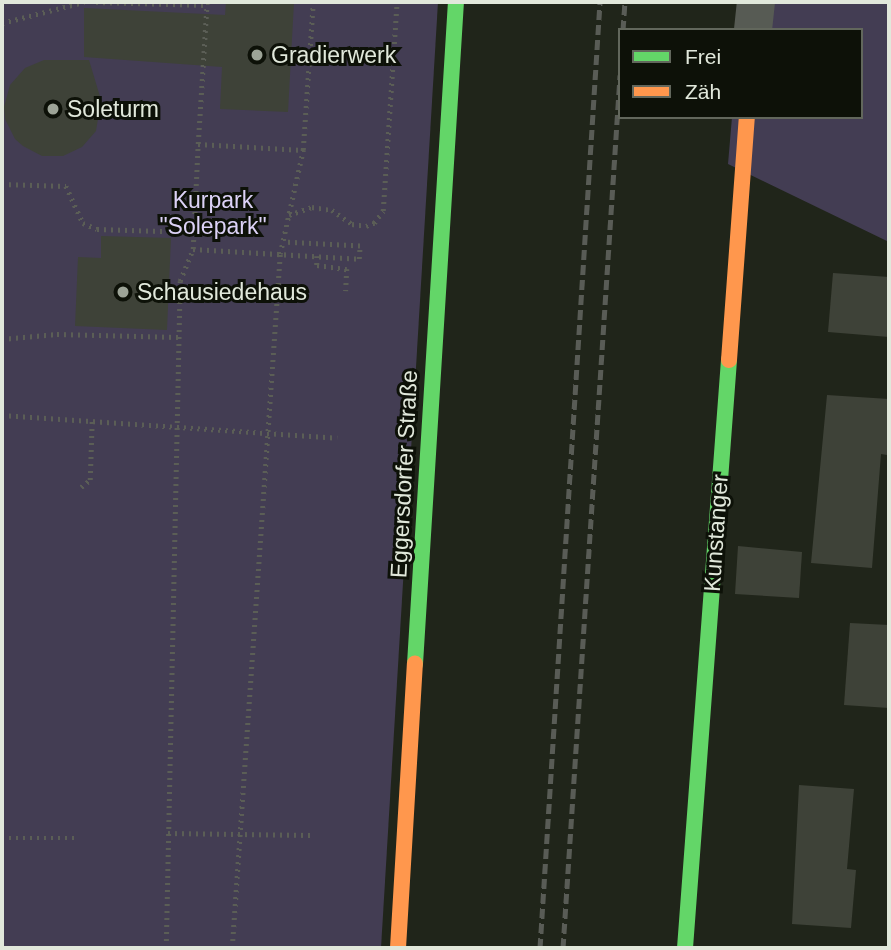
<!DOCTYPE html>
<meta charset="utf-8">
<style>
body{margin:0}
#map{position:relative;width:891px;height:950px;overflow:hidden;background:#20251a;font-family:Arial,sans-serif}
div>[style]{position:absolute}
.green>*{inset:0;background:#433d53}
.building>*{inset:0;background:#3e4238}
.path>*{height:4.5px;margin-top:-2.25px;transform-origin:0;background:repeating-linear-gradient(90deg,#5b5e56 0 2px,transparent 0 7px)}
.street>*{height:38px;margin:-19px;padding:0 19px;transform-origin:19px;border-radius:19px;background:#575b54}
.fast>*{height:16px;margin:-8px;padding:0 8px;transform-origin:8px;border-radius:8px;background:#63d668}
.slow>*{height:16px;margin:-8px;padding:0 8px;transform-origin:8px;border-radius:8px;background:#ff974d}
.rail>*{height:5px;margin-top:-2.5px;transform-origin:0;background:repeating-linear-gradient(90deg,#595c56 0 10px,transparent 0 15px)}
.dots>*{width:19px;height:19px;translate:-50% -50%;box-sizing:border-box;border:4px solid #0d1108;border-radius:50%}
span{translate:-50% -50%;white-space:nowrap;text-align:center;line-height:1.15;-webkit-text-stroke:6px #0d1108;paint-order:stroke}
.poi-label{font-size:23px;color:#e1e8db}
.left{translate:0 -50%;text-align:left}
.park-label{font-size:23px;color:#dcd2f6}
.street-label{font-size:23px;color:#e1e8db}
.frame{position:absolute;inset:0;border:4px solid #e1e8db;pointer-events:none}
.legend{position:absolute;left:618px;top:28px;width:245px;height:91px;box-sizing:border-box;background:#0d1108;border:2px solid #62675c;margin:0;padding:9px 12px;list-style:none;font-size:21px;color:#e1e8db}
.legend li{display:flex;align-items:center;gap:14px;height:35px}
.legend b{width:35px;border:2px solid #62675c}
</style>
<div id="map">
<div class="green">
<i style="clip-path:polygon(2px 2px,438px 2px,381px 948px,2px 948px)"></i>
<i style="clip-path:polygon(740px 2px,889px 2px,889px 242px,728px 164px,732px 117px,861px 117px,861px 30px,738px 30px)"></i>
</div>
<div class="building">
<i style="clip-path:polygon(226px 2px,294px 2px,288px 112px,220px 109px,222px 67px,84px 57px,84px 8px,225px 15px)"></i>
<i style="clip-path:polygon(44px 60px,89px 60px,101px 100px,96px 131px,82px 147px,63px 156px,42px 156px,23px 146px,15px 139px,5px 119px,4px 107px,10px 85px,25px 68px)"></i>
<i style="clip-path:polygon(101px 236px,171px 238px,167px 330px,75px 326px,78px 257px,101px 258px)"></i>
<i style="clip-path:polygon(833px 273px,889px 277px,889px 337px,828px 332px)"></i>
<i style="clip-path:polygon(827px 395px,889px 399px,887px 455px,881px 454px,872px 568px,811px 563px)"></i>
<i style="clip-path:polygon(738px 546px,802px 552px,799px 598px,735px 594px)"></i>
<i style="clip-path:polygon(850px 623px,889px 625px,889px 708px,844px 705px)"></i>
<i style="clip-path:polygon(799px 785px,854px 789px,847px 869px,856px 870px,851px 928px,792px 924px)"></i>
</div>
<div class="path">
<i style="left:96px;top:2px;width:111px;rotate:1.5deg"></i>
<i style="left:2px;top:23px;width:85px;rotate:-14.4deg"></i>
<i style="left:198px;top:144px;width:142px;rotate:-86.4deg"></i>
<i style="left:2px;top:184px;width:64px;rotate:1.8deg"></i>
<i style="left:66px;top:186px;width:41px;rotate:65.3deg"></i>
<i style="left:83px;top:223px;width:15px;rotate:23deg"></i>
<i style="left:97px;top:229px;width:96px;rotate:1.8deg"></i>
<i style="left:289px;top:215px;width:24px;rotate:-19deg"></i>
<i style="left:312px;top:207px;width:20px;rotate:9deg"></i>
<i style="left:332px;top:210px;width:24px;rotate:35deg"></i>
<i style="left:352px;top:224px;width:14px;rotate:8deg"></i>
<i style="left:366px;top:226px;width:9px;rotate:-21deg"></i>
<i style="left:374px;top:223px;width:15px;rotate:-53deg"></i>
<i style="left:383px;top:211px;width:209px;rotate:-86.2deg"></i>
<i style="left:193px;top:249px;width:166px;rotate:3.4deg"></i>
<i style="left:359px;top:259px;width:13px;rotate:-86deg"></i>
<i style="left:360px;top:246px;width:77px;rotate:-177deg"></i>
<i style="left:317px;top:256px;width:9px;rotate:90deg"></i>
<i style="left:317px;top:265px;width:30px;rotate:8deg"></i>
<i style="left:347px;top:269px;width:22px;rotate:93deg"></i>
<i style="left:2px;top:339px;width:55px;rotate:-5.2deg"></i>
<i style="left:57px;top:334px;width:121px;rotate:1.4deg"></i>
<i style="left:2px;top:415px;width:336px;rotate:3.9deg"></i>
<i style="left:81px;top:487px;width:11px;rotate:-38deg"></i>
<i style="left:90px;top:480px;width:59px;rotate:-88.1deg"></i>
<i style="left:168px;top:833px;width:143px;rotate:0.8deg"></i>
<i style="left:2px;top:838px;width:72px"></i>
<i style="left:166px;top:948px;width:667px;rotate:-88.8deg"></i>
<i style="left:180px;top:281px;width:35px;rotate:-68deg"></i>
<i style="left:193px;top:249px;width:105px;rotate:-87.3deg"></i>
<i style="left:198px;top:144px;width:105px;rotate:3.3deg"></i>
<i style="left:232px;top:948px;width:696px;rotate:-86.04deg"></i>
<i style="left:280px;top:254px;width:107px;rotate:-77.5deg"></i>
<i style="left:303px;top:150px;width:148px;rotate:-86.1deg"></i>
</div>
<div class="street">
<i style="left:753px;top:30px;width:28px;rotate:-84deg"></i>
</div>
<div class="fast">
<i style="left:415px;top:664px;width:663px;rotate:-86.46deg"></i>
<i style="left:685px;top:948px;width:590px;rotate:-85.72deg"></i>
</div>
<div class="slow">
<i style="left:729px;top:360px;width:244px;rotate:-85.8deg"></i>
<i style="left:398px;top:948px;width:285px;rotate:-86.6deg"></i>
</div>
<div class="rail">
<i style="left:623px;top:30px;width:28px;rotate:-86deg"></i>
<i style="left:540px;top:948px;width:948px;rotate:-86.37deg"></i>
<i style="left:563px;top:948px;width:875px;rotate:-86.26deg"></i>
</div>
<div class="dots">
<i style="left:257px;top:55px;background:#9da497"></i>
<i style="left:53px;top:109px;background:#9da497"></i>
<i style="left:123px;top:292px;background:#9da497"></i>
</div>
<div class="poi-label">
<span class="left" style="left:271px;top:55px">Gradierwerk</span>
<span class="left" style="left:67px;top:109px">Soleturm</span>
<span class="left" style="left:137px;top:292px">Schausiedehaus</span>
</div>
<div class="park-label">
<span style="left:213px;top:213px">Kurpark<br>"Solepark"</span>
</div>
<div class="street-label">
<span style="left:404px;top:474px;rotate:-87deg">Eggersdorfer Straße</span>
<span style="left:716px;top:533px;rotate:-86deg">Kunstanger</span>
</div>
<div class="frame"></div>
<ul class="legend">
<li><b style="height:9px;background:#63d668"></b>Frei</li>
<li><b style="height:9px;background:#ff974d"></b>Zäh</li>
</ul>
</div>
